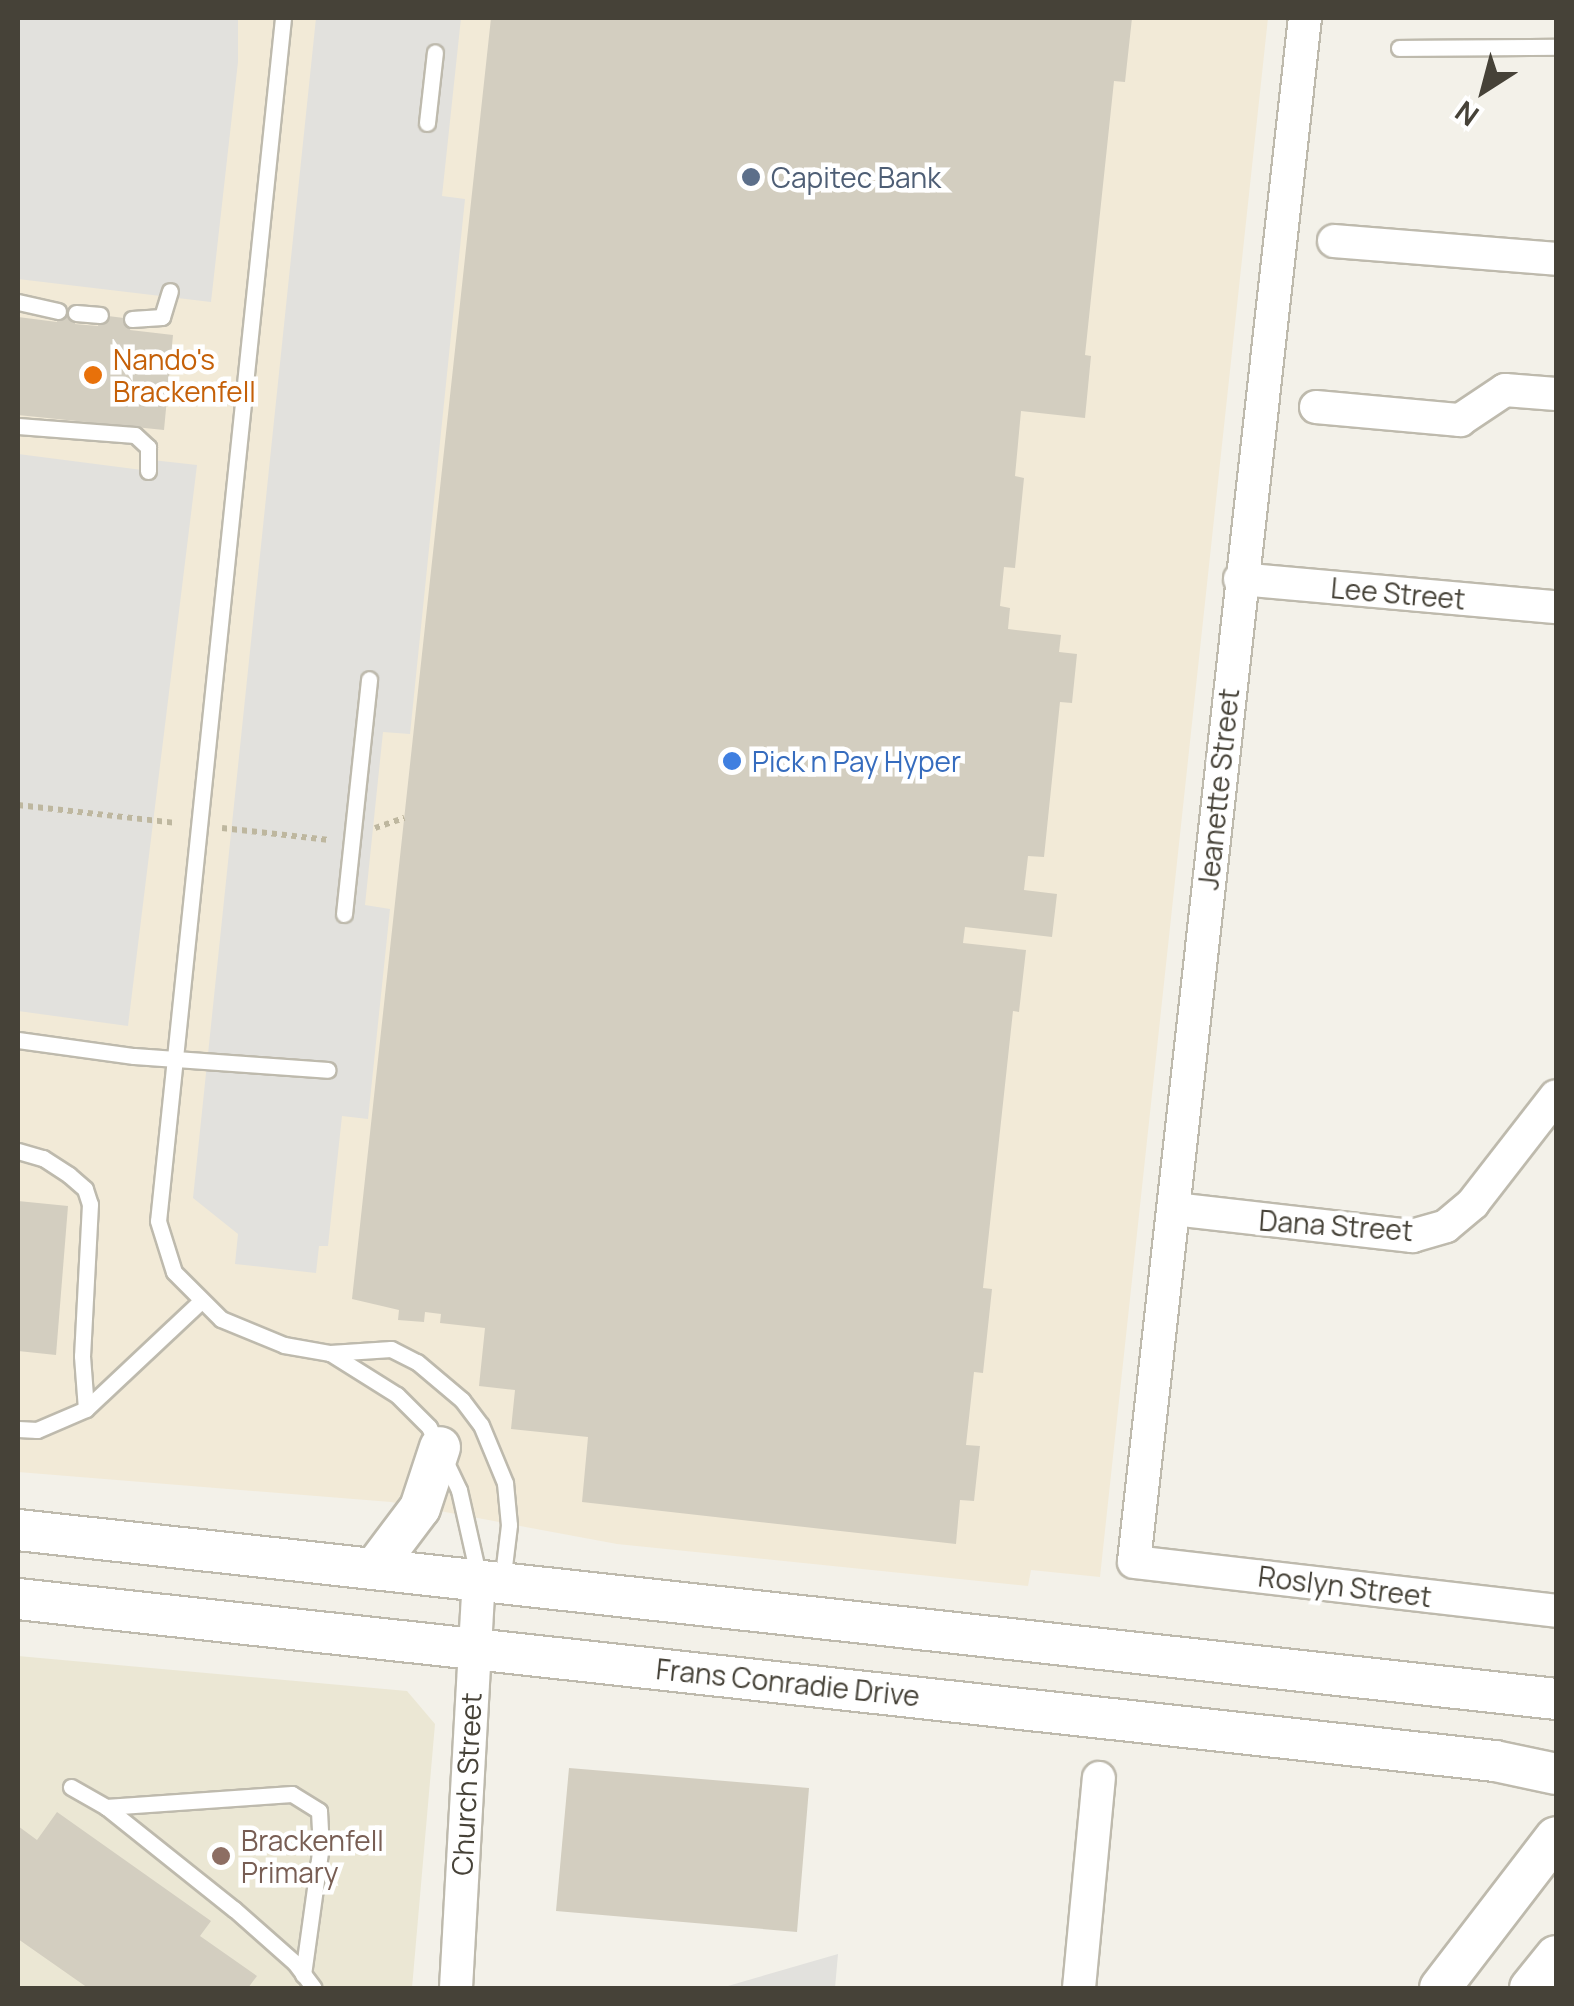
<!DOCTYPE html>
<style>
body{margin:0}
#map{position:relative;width:1574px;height:2006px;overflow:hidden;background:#f3f1e9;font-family:Manrope,sans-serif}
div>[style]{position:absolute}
.commercial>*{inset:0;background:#f2ead7}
.education>*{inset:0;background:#ebe7d4}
.parking>*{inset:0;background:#e2e1dd}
.building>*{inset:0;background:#d3cec0}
.path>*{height:6px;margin-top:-3px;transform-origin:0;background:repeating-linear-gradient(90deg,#beb79f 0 5px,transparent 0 10px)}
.roads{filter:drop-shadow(2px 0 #bebaad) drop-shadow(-2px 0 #bebaad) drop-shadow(0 2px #bebaad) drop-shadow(0 -2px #bebaad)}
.service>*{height:15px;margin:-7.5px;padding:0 7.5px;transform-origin:7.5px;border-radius:7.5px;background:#fff}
.minor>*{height:32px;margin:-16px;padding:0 16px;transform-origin:16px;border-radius:16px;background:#fff}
.tertiary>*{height:40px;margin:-20px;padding:0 20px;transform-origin:20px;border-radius:20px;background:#fff}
.dots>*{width:28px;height:28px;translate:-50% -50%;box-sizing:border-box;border:5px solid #fff;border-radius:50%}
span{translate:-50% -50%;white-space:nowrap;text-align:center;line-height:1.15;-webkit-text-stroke:9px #fff;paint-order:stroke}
.service-label{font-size:28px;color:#4e5e75}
.left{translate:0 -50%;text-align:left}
.food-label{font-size:28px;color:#c56008}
.street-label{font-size:28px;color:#464238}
.shop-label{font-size:28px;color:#366cbe}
.education-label{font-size:28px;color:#785e54}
.frame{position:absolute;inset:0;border:20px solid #464238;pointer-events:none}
.north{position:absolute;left:1434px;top:40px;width:100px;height:100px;-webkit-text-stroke:8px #fff;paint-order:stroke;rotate:216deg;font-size:28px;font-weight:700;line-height:40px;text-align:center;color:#464238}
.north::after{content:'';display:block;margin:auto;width:35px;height:45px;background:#464238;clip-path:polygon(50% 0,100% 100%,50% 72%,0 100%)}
</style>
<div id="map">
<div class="commercial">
<i style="clip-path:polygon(18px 18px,1268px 18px,1100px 1577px,1031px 1570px,1028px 1586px,617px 1544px,391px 1502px,18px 1472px)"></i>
</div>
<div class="education">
<i style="clip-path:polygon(18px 1656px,407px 1691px,435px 1724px,412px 1988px,18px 1988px)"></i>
</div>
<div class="parking">
<i style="clip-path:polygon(18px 18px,238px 18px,238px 62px,211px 302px,18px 279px)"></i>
<i style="clip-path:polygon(316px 18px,461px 18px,442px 196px,465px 199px,410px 734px,383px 732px,365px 905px,390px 909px,368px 1119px,342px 1116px,328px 1246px,319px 1246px,316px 1273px,235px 1264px,238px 1234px,193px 1198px)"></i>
<i style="clip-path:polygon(18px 454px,150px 471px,152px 460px,197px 465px,128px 1026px,18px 1011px)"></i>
<i style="clip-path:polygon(838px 1954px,835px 1988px,725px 1988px,728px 1986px)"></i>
</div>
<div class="building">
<i style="clip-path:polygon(491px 18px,1132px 18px,1125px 82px,1114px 81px,1085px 355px,1091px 356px,1085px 418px,1021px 411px,1015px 476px,1024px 478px,1015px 568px,1004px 567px,1000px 606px,1010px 608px,1008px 629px,1061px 635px,1059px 652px,1077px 654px,1072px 703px,1060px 702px,1044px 857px,1028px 856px,1024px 890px,1057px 894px,1052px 937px,965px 927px,963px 943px,1026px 950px,1019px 1012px,1013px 1011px,983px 1288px,992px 1289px,983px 1373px,974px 1372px,966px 1445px,980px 1446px,974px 1501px,960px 1500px,956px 1544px,582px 1502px,588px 1437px,511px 1429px,515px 1390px,479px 1386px,485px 1328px,440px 1323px,441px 1314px,425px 1312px,424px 1322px,398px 1320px,399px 1310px,352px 1299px)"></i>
<i style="clip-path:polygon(58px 311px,76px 313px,75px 324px,98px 326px,100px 315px,132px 319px,130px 330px,173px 335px,164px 430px,18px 415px,18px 317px,57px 322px)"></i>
<i style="clip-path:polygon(18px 1201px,68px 1206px,56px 1355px,18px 1351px)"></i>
<i style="clip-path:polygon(569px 1768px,809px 1788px,797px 1932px,556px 1911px)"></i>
<i style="clip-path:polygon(57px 1812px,211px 1921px,200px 1936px,257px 1976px,248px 1988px,88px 1988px,18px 1939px,18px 1826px,37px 1840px)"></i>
</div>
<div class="path">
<i style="left:18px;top:805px;width:158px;rotate:6.5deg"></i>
<i style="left:222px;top:828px;width:108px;rotate:6.4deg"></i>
<i style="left:375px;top:828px;width:31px;rotate:-19deg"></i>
</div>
<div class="roads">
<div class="service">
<i style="left:283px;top:18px;width:1209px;rotate:95.93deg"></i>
<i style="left:158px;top:1221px;width:53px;rotate:72.6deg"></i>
<i style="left:174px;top:1272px;width:66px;rotate:45deg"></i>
<i style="left:221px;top:1319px;width:68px;rotate:22.4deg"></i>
<i style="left:284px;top:1345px;width:47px;rotate:9.9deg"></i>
<i style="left:330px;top:1353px;width:61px;rotate:-3.8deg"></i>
<i style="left:391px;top:1349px;width:29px;rotate:27deg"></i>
<i style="left:417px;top:1362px;width:59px;rotate:40.2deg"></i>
<i style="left:462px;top:1400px;width:31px;rotate:53deg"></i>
<i style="left:481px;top:1425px;width:63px;rotate:67.5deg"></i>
<i style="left:505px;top:1483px;width:42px;rotate:84.6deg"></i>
<i style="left:509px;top:1525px;width:58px;rotate:96.9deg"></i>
<i style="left:1399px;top:48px;width:157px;rotate:-0.4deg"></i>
<i style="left:427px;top:123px;width:71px;rotate:-83.6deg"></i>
<i style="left:18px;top:302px;width:41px;rotate:12.7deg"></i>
<i style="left:76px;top:313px;width:24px;rotate:5deg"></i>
<i style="left:132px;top:319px;width:30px;rotate:-4deg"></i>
<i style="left:162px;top:317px;width:27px;rotate:-73deg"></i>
<i style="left:18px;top:426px;width:117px;rotate:4.4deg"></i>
<i style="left:135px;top:435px;width:18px;rotate:43deg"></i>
<i style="left:148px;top:447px;width:24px;rotate:90deg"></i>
<i style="left:344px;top:914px;width:236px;rotate:-83.9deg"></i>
<i style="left:18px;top:1040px;width:117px;rotate:7.9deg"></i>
<i style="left:134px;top:1056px;width:194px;rotate:4.1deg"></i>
<i style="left:18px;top:1151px;width:26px;rotate:16deg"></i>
<i style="left:43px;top:1158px;width:31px;rotate:33deg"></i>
<i style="left:69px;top:1175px;width:21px;rotate:41deg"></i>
<i style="left:85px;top:1189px;width:16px;rotate:72deg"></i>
<i style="left:90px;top:1204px;width:152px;rotate:93deg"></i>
<i style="left:82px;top:1356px;width:53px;rotate:85.7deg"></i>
<i style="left:330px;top:1353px;width:79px;rotate:32.1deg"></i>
<i style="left:397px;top:1395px;width:45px;rotate:45deg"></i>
<i style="left:429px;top:1427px;width:70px;rotate:64.5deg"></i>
<i style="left:459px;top:1490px;width:91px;rotate:77.3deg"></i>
<i style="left:18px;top:1429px;width:19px;rotate:3deg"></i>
<i style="left:37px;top:1430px;width:53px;rotate:-23.2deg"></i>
<i style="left:86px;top:1409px;width:156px;rotate:-43.2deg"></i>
<i style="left:71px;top:1787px;width:40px;rotate:29.7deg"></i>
<i style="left:106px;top:1807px;width:164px;rotate:38.6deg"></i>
<i style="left:234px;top:1909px;width:81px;rotate:41.5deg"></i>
<i style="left:295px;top:1963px;width:31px;rotate:53deg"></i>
<i style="left:106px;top:1807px;width:186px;rotate:-4deg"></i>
<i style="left:292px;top:1794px;width:32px;rotate:32deg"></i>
<i style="left:319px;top:1811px;width:34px;rotate:87deg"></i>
<i style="left:321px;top:1845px;width:131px;rotate:97.9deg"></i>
</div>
<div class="minor">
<i style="left:1305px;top:18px;width:1553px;rotate:96.32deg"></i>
<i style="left:1134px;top:1562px;width:425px;rotate:6.6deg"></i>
<i style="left:1334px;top:241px;width:223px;rotate:4.6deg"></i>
<i style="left:1316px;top:407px;width:145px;rotate:5.2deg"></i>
<i style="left:1460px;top:420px;width:54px;rotate:-33.7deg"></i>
<i style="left:1505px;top:390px;width:51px;rotate:4.5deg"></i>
<i style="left:1240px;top:579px;width:317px;rotate:5.1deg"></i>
<i style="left:1174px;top:1209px;width:240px;rotate:6.5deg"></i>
<i style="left:1412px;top:1236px;width:35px;rotate:-16deg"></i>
<i style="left:1446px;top:1226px;width:35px;rotate:-40deg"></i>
<i style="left:1473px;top:1203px;width:135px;rotate:-52.2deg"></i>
<i style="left:456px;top:1988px;width:409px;rotate:-86.8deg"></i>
<i style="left:1079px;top:1988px;width:211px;rotate:-84.6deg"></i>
</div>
<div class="tertiary">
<i style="left:18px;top:1530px;width:1547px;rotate:6.27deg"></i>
<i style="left:374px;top:1569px;width:76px;rotate:-53deg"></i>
<i style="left:420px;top:1508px;width:64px;rotate:-71.8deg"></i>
<i style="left:18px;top:1599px;width:1486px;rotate:6.26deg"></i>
<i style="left:1495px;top:1761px;width:62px;rotate:12deg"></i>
<i style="left:1440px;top:1988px;width:190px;rotate:-52.5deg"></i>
<i style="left:1530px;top:1988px;width:41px;rotate:-50.9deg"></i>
</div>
</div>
<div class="dots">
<i style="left:751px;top:177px;background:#5c6f8a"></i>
<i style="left:93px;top:375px;background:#e8710a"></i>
<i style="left:732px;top:761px;background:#3f7fe0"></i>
<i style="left:221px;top:1856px;background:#8d6e63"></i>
</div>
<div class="service-label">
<span class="left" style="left:771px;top:177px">Capitec Bank</span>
</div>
<div class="food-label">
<span class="left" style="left:113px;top:375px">Nando's<br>Brackenfell</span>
</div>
<div class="street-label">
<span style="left:1398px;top:593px;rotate:5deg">Lee Street</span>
<span style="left:1218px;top:789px;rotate:-84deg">Jeanette Street</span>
<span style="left:1336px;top:1225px;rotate:4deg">Dana Street</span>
<span style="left:1345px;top:1586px;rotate:7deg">Roslyn Street</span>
<span style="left:788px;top:1682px;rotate:6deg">Frans Conradie Drive</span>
<span style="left:466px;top:1784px;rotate:-87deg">Church Street</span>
</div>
<div class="shop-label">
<span class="left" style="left:752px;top:761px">Pick n Pay Hyper</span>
</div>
<div class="education-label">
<span class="left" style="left:241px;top:1856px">Brackenfell<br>Primary</span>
</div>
<div class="frame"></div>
<div class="north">N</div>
</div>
